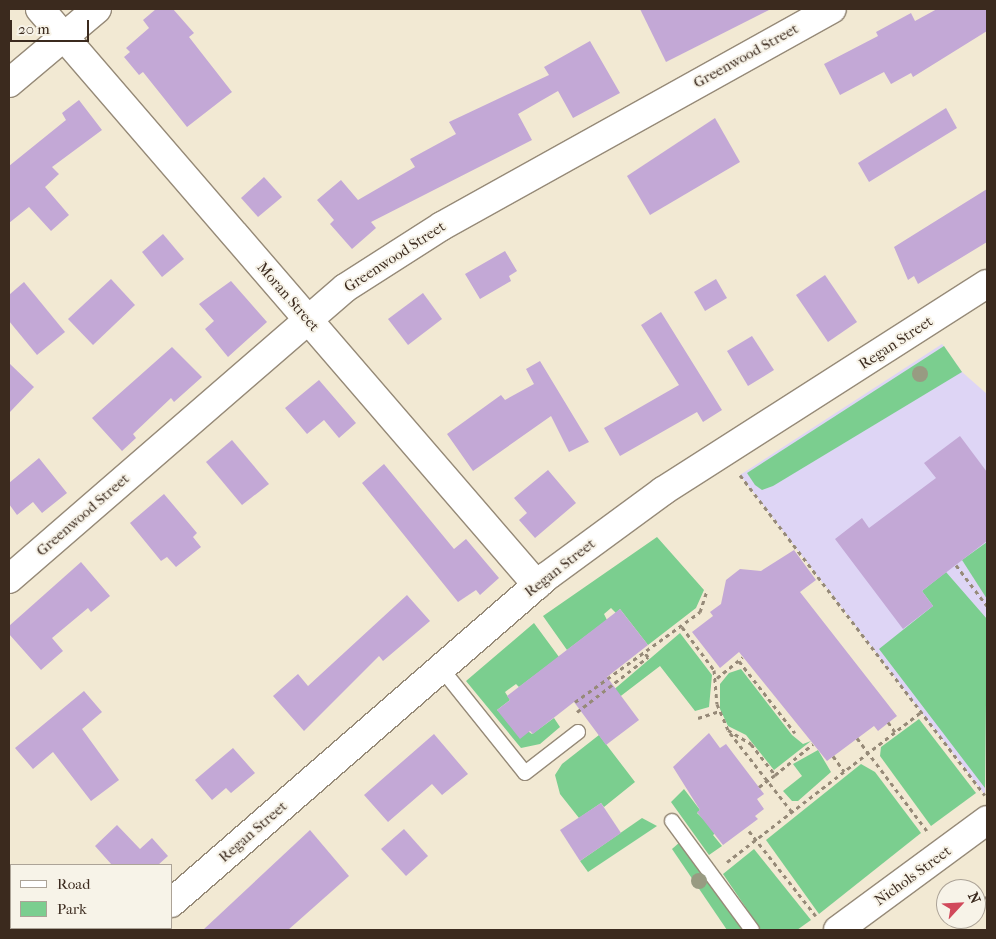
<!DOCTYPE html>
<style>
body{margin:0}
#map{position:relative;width:996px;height:939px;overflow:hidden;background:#f2e9d3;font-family:"IM FELL French Canon",serif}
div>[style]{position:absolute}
.built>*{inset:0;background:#ded5f5}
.green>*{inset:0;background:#7bce8f}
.building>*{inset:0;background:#c3a8d6}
.path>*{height:3px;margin-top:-1.5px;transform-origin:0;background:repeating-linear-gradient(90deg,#968a78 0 4px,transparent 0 8px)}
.roads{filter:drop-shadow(1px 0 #968a78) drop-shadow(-1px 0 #968a78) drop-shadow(0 1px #968a78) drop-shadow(0 -1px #968a78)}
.service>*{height:14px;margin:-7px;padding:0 7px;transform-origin:7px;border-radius:7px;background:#fff}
.minor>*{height:28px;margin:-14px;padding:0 14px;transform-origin:14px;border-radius:14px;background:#fff}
.tertiary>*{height:28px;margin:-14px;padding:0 14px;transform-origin:14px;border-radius:14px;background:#fff}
.trees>*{width:16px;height:16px;margin:-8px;border-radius:50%;background:#989b82}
span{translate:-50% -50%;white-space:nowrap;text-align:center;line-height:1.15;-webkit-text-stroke:4px #f7f3e8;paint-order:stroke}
.street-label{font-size:15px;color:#3b2a1e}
.frame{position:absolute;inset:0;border:10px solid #3b2a1e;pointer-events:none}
.legend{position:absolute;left:10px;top:864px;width:162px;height:65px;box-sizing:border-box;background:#f7f3e8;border:1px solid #aca397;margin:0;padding:6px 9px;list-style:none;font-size:15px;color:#3b2a1e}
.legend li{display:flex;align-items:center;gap:10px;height:25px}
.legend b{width:25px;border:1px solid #aca397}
.north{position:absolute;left:936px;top:879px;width:50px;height:50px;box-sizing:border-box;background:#f7f3e8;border:1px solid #aca397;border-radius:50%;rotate:65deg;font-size:14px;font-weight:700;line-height:20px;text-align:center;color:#3b2a1e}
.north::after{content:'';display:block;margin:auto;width:18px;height:22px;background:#d1495b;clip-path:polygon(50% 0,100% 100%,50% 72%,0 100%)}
.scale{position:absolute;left:10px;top:20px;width:79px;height:22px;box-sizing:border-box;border:2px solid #3b2a1e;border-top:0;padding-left:6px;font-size:15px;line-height:18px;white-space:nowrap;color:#3b2a1e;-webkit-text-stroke:4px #f7f3e8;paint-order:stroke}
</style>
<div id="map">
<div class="built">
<i style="clip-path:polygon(942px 344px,962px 372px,987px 394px,985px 795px,740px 475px)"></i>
</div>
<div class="green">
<i style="clip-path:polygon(944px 346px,962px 372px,773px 486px,762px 490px,755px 485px,747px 473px)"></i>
<i style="clip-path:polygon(657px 537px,704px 590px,696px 608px,648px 645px,620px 609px,616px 613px,611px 608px,604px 614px,607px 620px,567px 650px,543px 616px)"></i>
<i style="clip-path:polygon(987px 542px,987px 599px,962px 560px)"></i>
<i style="clip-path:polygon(946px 572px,987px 619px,985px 788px,879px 649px,933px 606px,922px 591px)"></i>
<i style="clip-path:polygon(534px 623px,559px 657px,519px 687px,516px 684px,505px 692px,510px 700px,497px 710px,532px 734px,554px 718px,560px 727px,540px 744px,521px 748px,466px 681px)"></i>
<i style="clip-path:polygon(680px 633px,712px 675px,709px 707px,695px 711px,660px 666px,609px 705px,604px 698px)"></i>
<i style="clip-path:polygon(741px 669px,792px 735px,803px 744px,811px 741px,774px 770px,746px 735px,728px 726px,720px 709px,720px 684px,729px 673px)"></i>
<i style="clip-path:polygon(919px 719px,976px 793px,931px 826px,880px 756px,881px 747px)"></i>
<i style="clip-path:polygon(599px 735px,635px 782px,604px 807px,601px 803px,579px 818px,560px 794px,555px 775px,562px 764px)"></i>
<i style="clip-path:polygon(818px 750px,831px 772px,798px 801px,792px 801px,783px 791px,802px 776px,793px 764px)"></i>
<i style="clip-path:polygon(861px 764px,875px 772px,921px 833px,819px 914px,766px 840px)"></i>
<i style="clip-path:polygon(684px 789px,700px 810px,697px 813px,717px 832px,713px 835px,722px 846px,709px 855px,671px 802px)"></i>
<i style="clip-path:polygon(642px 818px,657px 826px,588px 872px,580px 861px)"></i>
<i style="clip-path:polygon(680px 842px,703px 871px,743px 930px,727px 930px,672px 849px)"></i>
<i style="clip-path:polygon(754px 849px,811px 920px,797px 930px,761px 930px,723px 874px)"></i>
</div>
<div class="building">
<i style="clip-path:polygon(156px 9px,173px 9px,194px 33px,189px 37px,232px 92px,187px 127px,143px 72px,139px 75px,124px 57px,130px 52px,126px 48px,149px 28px,143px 20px)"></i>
<i style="clip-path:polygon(640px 9px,771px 9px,666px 62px)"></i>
<i style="clip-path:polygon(937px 9px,987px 9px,987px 31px,913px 77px,911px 73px,891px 84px,884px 72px,840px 95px,824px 64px,878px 36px,876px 32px,911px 13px,915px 21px)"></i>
<i style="clip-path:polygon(590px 41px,620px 93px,573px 118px,558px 91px,518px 114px,532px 140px,371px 222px,376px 228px,352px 249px,330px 224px,334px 220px,317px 200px,341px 180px,358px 200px,415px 167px,410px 159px,456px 134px,449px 122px,549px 75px,544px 67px)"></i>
<i style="clip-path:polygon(79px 100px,102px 130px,52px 167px,59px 174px,45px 187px,69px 215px,51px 231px,29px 207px,9px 223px,9px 166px,66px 120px,62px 113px)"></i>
<i style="clip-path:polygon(946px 108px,957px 128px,869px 182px,858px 163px)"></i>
<i style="clip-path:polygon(715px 118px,740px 162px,650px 215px,627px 176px)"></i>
<i style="clip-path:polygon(264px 177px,282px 197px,258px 217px,241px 198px)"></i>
<i style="clip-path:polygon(987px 189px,987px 242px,918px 284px,914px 276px,908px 280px,894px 247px)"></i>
<i style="clip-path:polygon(163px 234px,184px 259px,162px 277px,142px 252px)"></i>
<i style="clip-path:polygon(505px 251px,517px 271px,509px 276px,511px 281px,480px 299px,465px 274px)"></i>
<i style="clip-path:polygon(825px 275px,857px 322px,828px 342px,796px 295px)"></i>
<i style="clip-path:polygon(111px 279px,135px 305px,93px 345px,68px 319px)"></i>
<i style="clip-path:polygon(716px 279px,727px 298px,705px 311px,694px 292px)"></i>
<i style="clip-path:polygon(231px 281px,267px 322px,228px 357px,205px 329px,214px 321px,199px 304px)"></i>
<i style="clip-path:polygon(24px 282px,65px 332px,37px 355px,9px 321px,9px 295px)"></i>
<i style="clip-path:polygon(423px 293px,442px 319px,408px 345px,388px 319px)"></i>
<i style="clip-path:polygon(661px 312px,722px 410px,703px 422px,697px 412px,620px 456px,604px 428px,679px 385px,641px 325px)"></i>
<i style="clip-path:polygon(752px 336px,774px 370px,748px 386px,727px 351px)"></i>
<i style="clip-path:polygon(172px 347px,202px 377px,174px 402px,171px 398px,133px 434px,136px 438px,122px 451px,92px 418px)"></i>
<i style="clip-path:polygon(540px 361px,589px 442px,569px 452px,551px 416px,473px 471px,447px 434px,501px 395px,505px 400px,534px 384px,526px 369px)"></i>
<i style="clip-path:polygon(9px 363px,34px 387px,9px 413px)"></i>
<i style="clip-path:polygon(319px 380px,356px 423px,339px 438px,324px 420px,307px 434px,285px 408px)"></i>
<i style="clip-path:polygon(960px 436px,987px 472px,987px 541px,922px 591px,933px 606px,903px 629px,835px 539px,862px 518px,869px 528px,936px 478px,924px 463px)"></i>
<i style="clip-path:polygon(232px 440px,269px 484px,242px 505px,206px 462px)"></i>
<i style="clip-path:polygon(39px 458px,67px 493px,42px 513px,33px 502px,17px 515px,9px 504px,9px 483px)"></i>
<i style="clip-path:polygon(384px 464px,454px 549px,466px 539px,499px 578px,480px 595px,476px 590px,458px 602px,362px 483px)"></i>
<i style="clip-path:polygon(548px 470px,576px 503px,535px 538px,519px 520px,527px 513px,514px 498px)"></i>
<i style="clip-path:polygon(164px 494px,197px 533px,193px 537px,201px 547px,176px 567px,167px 557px,161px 561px,130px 523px)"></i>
<i style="clip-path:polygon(794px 550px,816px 580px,800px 592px,897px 716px,878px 731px,874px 726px,827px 761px,739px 652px,720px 668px,692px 632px,713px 616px,710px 612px,721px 604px,726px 580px,740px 569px,761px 571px)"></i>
<i style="clip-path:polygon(81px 562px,110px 596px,91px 612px,88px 608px,52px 638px,63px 651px,41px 670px,9px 634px,9px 626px)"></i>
<i style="clip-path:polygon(407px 595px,430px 621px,383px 661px,379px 656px,304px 731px,273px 696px,298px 674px,308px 686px)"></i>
<i style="clip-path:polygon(620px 609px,648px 645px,607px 677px,639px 720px,606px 745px,574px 702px,533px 734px,530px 731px,520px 739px,497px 710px,510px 700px,507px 696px)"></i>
<i style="clip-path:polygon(84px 691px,102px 712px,82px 729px,119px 780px,91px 801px,53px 752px,33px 769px,15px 748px)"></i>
<i style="clip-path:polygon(709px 733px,720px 748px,726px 744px,764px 794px,757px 799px,764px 809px,755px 816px,758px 819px,723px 845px,697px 812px,700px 810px,673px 767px)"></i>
<i style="clip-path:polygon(434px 734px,468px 774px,442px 795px,432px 784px,388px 822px,364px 795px)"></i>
<i style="clip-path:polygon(233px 748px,255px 773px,231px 793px,226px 788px,212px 800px,195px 780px)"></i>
<i style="clip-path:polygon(601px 803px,621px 833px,580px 861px,560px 830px)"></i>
<i style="clip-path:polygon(117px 825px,140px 849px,152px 838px,168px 856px,158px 865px,112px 865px,95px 846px)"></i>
<i style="clip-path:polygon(404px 829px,428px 856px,406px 876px,381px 849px)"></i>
<i style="clip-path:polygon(310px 830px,349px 876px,288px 930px,203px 930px)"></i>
</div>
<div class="path">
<i style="left:740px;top:475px;width:403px;rotate:52.6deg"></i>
<i style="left:956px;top:565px;width:51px;rotate:52.9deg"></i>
<i style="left:682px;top:627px;width:54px;rotate:53.3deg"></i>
<i style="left:714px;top:670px;width:34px;rotate:85deg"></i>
<i style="left:717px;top:704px;width:28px;rotate:67deg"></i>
<i style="left:728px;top:730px;width:27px;rotate:31deg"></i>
<i style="left:751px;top:744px;width:39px;rotate:52deg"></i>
<i style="left:775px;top:775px;width:49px;rotate:-39.2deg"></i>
<i style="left:739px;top:661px;width:91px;rotate:52.1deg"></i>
<i style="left:717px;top:678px;width:33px;rotate:-39deg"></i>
<i style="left:575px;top:702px;width:154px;rotate:-35.8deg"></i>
<i style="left:700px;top:612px;width:22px;rotate:-72deg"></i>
<i style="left:577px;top:712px;width:90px;rotate:-37.8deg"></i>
<i style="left:648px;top:657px;width:5px;rotate:-127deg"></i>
<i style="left:698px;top:718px;width:22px;rotate:-18deg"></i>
<i style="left:888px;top:722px;width:12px;rotate:55deg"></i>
<i style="left:730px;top:733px;width:100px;rotate:51.9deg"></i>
<i style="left:857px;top:738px;width:116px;rotate:53deg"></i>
<i style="left:833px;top:756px;width:19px;rotate:54deg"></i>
<i style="left:759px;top:787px;width:20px;rotate:-37deg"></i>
<i style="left:749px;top:831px;width:108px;rotate:51.8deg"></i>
<i style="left:727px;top:862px;width:244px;rotate:-37.7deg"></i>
<i style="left:976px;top:900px;width:11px;rotate:-15deg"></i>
</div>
<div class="roads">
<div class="service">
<i style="left:441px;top:668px;width:134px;rotate:51.3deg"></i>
<i style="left:525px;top:773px;width:67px;rotate:-37.7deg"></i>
<i style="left:672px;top:821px;width:135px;rotate:53.7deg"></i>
</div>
<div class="minor">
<i style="left:40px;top:9px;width:761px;rotate:49.21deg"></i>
<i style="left:9px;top:83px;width:115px;rotate:-40.1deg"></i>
<i style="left:9px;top:579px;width:444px;rotate:-40.9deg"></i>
<i style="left:345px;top:288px;width:115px;rotate:-32.6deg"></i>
<i style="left:442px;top:226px;width:446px;rotate:-29.1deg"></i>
<i style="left:171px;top:903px;width:497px;rotate:-41deg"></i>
<i style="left:546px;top:577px;width:145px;rotate:-36.3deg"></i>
<i style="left:663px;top:491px;width:384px;rotate:-32.6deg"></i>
<i style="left:140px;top:930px;width:3px;rotate:-45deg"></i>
</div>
<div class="tertiary">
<i style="left:838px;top:930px;width:185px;rotate:-36.4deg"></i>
</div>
</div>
<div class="trees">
<i style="left:920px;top:374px"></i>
<i style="left:699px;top:881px"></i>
</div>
<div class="street-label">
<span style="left:746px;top:56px;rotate:-29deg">Greenwood Street</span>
<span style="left:395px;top:257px;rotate:-33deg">Greenwood Street</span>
<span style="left:288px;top:297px;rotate:49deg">Moran Street</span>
<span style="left:896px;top:343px;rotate:-33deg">Regan Street</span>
<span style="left:83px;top:515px;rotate:-41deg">Greenwood Street</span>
<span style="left:560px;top:568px;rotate:-38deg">Regan Street</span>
<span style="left:253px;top:832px;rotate:-41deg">Regan Street</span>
<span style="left:913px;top:876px;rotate:-36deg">Nichols Street</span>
</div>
<div class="frame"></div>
<ul class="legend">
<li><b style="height:6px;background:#fff"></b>Road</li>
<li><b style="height:14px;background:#7bce8f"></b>Park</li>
</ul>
<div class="north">N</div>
<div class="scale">20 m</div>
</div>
